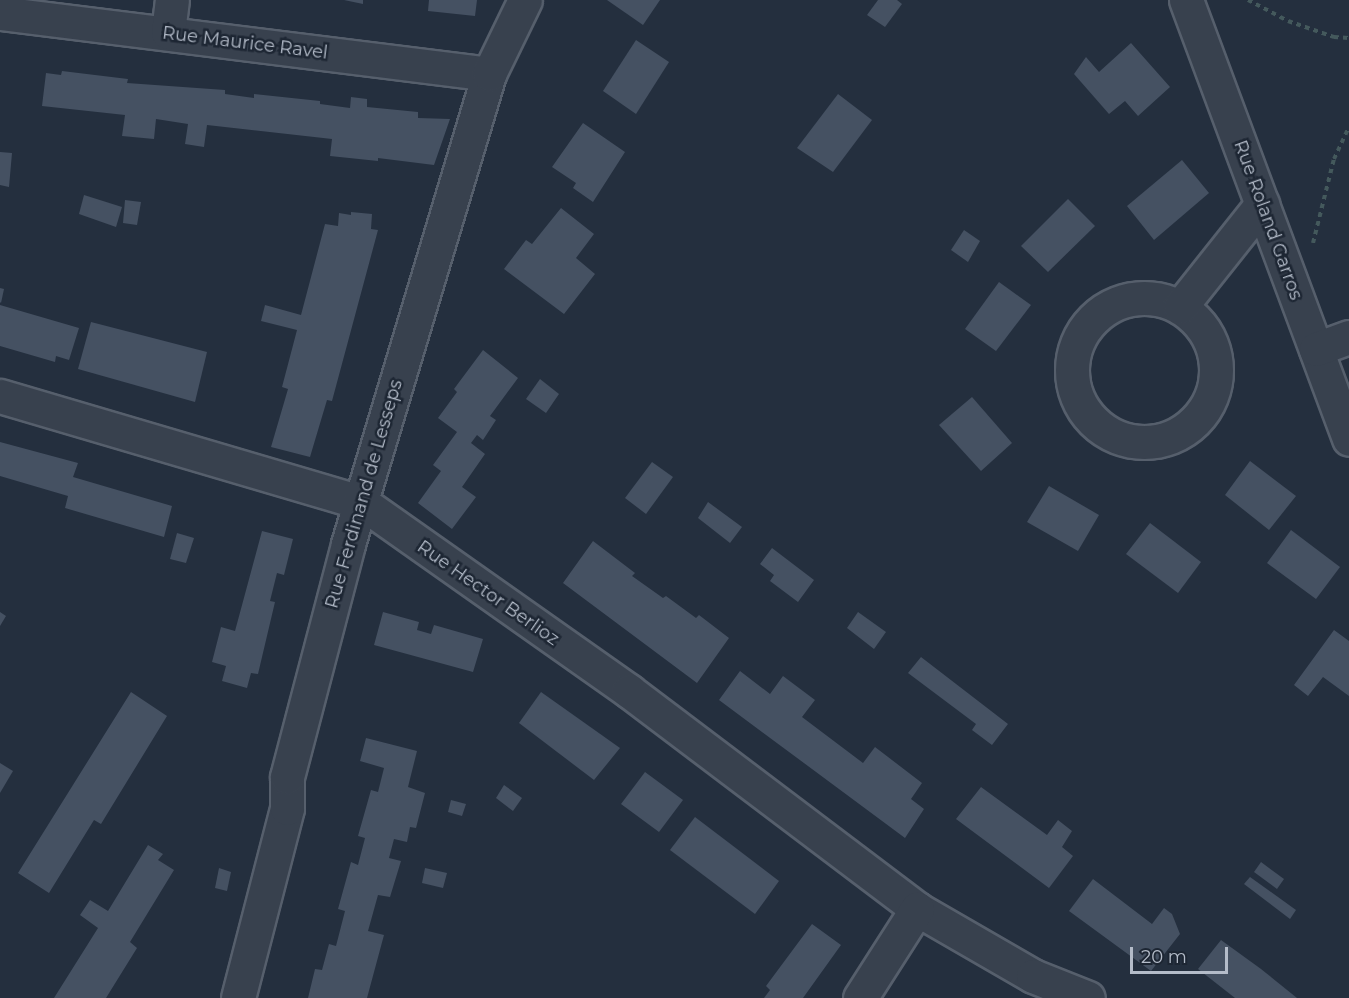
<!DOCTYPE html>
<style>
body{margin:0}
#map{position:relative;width:1349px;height:998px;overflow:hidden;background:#242f3e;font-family:Montserrat,sans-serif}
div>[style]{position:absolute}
.building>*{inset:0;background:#455162}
.path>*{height:4px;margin-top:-2px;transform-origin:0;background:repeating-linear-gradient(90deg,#44595c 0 4.5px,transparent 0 9px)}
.roads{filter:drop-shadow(2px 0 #565f6c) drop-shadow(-2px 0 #565f6c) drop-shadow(0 2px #565f6c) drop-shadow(0 -2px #565f6c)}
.minor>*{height:33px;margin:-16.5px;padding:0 16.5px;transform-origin:16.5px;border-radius:16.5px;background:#38414e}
.minor>.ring{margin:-16.5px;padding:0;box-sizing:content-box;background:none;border:33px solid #38414e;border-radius:50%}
span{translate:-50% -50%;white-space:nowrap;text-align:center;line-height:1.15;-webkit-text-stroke:5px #1d2633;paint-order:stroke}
.street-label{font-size:18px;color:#b4bcc9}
.scale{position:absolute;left:1130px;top:947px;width:98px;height:27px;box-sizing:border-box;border:3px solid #b4bcc9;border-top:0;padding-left:8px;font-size:18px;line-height:21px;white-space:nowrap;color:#b4bcc9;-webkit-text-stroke:4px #1d2633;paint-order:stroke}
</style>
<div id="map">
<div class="building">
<i style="clip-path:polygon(344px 0,363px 0,363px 4px)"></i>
<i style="clip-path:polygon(429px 0,477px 0,475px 16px,428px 11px)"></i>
<i style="clip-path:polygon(607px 0,660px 0,643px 25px)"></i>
<i style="clip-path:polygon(878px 0,897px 0,902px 4px,885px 27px,867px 15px)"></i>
<i style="clip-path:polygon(636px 40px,669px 62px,636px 114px,603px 91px)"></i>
<i style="clip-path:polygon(1131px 43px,1170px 87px,1138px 116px,1125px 101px,1109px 114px,1074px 74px,1086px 57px,1099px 72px)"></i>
<i style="clip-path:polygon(62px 71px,128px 79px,127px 83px,225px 90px,225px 94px,254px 98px,254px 94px,320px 101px,320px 104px,350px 108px,351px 97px,367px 99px,367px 107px,418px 112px,418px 118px,450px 119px,434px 165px,378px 158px,378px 161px,330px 156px,332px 139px,207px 125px,204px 147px,185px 144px,188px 124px,156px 119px,154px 139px,122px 136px,125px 115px,42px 106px,46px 73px,61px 75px)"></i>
<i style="clip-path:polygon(838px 94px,872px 120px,833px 172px,797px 148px)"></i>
<i style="clip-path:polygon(583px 123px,625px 152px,593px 202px,573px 188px,576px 183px,552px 167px)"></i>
<i style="clip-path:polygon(0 152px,12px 153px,9px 187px,0 185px)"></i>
<i style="clip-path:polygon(1182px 160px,1209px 193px,1154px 240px,1127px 206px)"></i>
<i style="clip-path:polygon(84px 195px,122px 207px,116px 227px,79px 214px)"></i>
<i style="clip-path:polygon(1068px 199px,1095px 226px,1048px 272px,1021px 246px)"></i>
<i style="clip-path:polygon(125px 200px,141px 202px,137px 225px,123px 223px)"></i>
<i style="clip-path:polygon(561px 208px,594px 234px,576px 258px,595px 274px,564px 314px,504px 269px,526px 240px,532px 244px)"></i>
<i style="clip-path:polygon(351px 212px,372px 214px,371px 229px,378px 230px,332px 401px,327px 400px,310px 457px,271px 447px,288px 389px,282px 387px,297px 330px,261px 321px,265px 305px,301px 315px,325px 224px,338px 226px,339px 213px,351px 215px)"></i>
<i style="clip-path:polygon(964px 230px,980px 241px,968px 262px,951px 250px)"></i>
<i style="clip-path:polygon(999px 282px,1031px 305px,996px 351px,965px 329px)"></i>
<i style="clip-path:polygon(0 288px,4px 289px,1px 303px,0 302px)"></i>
<i style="clip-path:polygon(0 305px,79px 328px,69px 360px,56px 356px,55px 362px,0 346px)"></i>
<i style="clip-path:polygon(91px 322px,207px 352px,195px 402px,78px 369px)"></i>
<i style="clip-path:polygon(483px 350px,518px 378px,490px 416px,496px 420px,483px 440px,477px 435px,471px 443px,485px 454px,462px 487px,476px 497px,452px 529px,418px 503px,441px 471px,433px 465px,457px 432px,438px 418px,457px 392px,454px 389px)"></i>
<i style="clip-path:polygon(540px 379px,559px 394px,546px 413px,526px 399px)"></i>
<i style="clip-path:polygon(972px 397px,1012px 443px,981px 471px,939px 425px)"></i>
<i style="clip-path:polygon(0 442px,78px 463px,73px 477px,172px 506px,164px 537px,65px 508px,68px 496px,0 476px)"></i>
<i style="clip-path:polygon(1250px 461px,1296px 496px,1269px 530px,1225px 495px)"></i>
<i style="clip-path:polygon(652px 462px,673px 477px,646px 514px,625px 498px)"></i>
<i style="clip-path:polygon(1049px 486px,1099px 515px,1078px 551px,1027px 522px)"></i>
<i style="clip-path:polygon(708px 502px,742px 527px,730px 543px,698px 518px)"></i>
<i style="clip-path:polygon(1150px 523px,1201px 562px,1178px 593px,1126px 554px)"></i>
<i style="clip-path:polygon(1291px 530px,1340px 567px,1316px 599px,1267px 563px)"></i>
<i style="clip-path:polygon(262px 531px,293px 539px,284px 575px,277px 573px,270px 601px,275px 602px,258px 674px,251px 673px,247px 688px,222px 681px,226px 666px,212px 662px,221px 627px,235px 631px)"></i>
<i style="clip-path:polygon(177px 533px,194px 538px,186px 563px,170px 559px)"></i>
<i style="clip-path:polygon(593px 541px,635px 573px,632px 576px,663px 598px,666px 596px,696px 618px,699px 615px,729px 638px,697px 683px,563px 583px)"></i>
<i style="clip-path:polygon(772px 548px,814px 580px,798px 602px,770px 581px,774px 575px,760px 564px)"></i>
<i style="clip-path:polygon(0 612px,6px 616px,0 626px)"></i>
<i style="clip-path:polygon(383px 612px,419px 622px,417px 630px,431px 634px,434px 625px,483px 639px,473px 672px,374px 645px)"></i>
<i style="clip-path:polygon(858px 612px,886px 632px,874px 649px,847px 628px)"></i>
<i style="clip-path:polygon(1334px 630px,1349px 641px,1349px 696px,1323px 677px,1308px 696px,1294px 685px)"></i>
<i style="clip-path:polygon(921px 657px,1008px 724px,992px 745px,972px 730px,976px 724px,908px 673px)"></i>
<i style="clip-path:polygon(740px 671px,770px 694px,783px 676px,815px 700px,802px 717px,863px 763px,875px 747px,922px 783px,911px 799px,924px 809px,905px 838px,719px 700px)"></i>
<i style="clip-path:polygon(131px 692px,167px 716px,101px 824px,94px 820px,49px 893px,18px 873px)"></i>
<i style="clip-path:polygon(541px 692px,620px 748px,594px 780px,519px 723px)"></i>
<i style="clip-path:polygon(366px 738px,417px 751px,408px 787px,425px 793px,416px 828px,410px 827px,407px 842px,394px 839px,389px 858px,401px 861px,390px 897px,378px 895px,368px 931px,384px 935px,367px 998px,308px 998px,315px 969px,322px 970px,329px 944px,336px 946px,345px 911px,338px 909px,351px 862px,358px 865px,365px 838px,358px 836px,371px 790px,378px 792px,384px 768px,360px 761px)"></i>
<i style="clip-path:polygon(0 763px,13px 771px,0 793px)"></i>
<i style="clip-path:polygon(645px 772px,683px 800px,659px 832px,621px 804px)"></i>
<i style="clip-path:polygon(504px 785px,522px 798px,513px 811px,496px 798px)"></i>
<i style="clip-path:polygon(981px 787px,1047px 835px,1058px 820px,1072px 831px,1062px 847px,1073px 856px,1049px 888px,956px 819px)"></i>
<i style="clip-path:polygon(451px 800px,466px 804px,462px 816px,448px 812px)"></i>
<i style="clip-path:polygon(695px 817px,779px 881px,755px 914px,670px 850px)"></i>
<i style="clip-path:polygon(148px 845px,163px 854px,158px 860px,174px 870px,130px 942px,137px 948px,106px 998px,54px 998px,98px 928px,80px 915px,90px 900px,108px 911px)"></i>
<i style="clip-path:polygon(1261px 862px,1284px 879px,1277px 889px,1254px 872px)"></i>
<i style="clip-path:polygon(219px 868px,231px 872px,227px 891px,215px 888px)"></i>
<i style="clip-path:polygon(425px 868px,447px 873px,443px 888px,422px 883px)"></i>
<i style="clip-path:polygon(1250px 877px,1296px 910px,1290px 919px,1244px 884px)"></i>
<i style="clip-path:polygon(1093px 879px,1152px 924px,1164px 908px,1172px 914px,1180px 934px,1151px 971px,1069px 911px)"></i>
<i style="clip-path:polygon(812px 924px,841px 945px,803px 998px,764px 998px,770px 990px,766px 986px)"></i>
<i style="clip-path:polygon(1221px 940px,1261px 969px,1297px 998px,1235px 998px,1198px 969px)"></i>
</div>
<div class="path">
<i style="left:1248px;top:0;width:45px;rotate:27.7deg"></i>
<i style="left:1288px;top:21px;width:49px;rotate:19.2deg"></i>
<i style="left:1334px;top:37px;width:15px;rotate:4deg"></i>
<i style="left:1313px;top:243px;width:87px;rotate:-76deg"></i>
<i style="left:1334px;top:159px;width:35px;rotate:-65deg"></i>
</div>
<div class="roads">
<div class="minor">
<i style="left:1186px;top:0;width:468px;rotate:69.6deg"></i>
<i style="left:0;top:13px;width:493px;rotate:7.1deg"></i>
<i style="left:168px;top:32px;width:32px;rotate:-83deg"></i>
<i class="ring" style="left:1072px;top:298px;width:111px;height:111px"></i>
<i style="left:1180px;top:307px;width:132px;rotate:-51.5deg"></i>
<i style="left:1316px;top:349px;width:35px;rotate:-20deg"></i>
<i style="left:0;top:396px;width:376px;rotate:16.4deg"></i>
<i style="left:361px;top:502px;width:328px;rotate:35.2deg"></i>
<i style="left:629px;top:691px;width:361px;rotate:37.1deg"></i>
<i style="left:917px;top:909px;width:134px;rotate:30deg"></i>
<i style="left:1033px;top:976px;width:59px;rotate:21.8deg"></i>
<i style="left:238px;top:998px;width:196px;rotate:-75.5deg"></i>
<i style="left:287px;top:808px;width:31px;rotate:-90deg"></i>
<i style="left:287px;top:777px;width:241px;rotate:-75.3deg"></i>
<i style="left:348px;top:544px;width:491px;rotate:-73.3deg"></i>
<i style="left:489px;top:74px;width:82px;rotate:-64.1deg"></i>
<i style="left:860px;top:998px;width:106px;rotate:-57.4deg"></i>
</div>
</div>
<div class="street-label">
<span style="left:245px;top:43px;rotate:7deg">Rue Maurice Ravel</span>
<span style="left:1268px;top:220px;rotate:70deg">Rue Roland Garros</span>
<span style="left:364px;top:494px;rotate:-74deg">Rue Ferdinand de Lesseps</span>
<span style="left:488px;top:593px;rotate:35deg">Rue Hector Berlioz</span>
</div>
<div class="scale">20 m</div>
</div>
